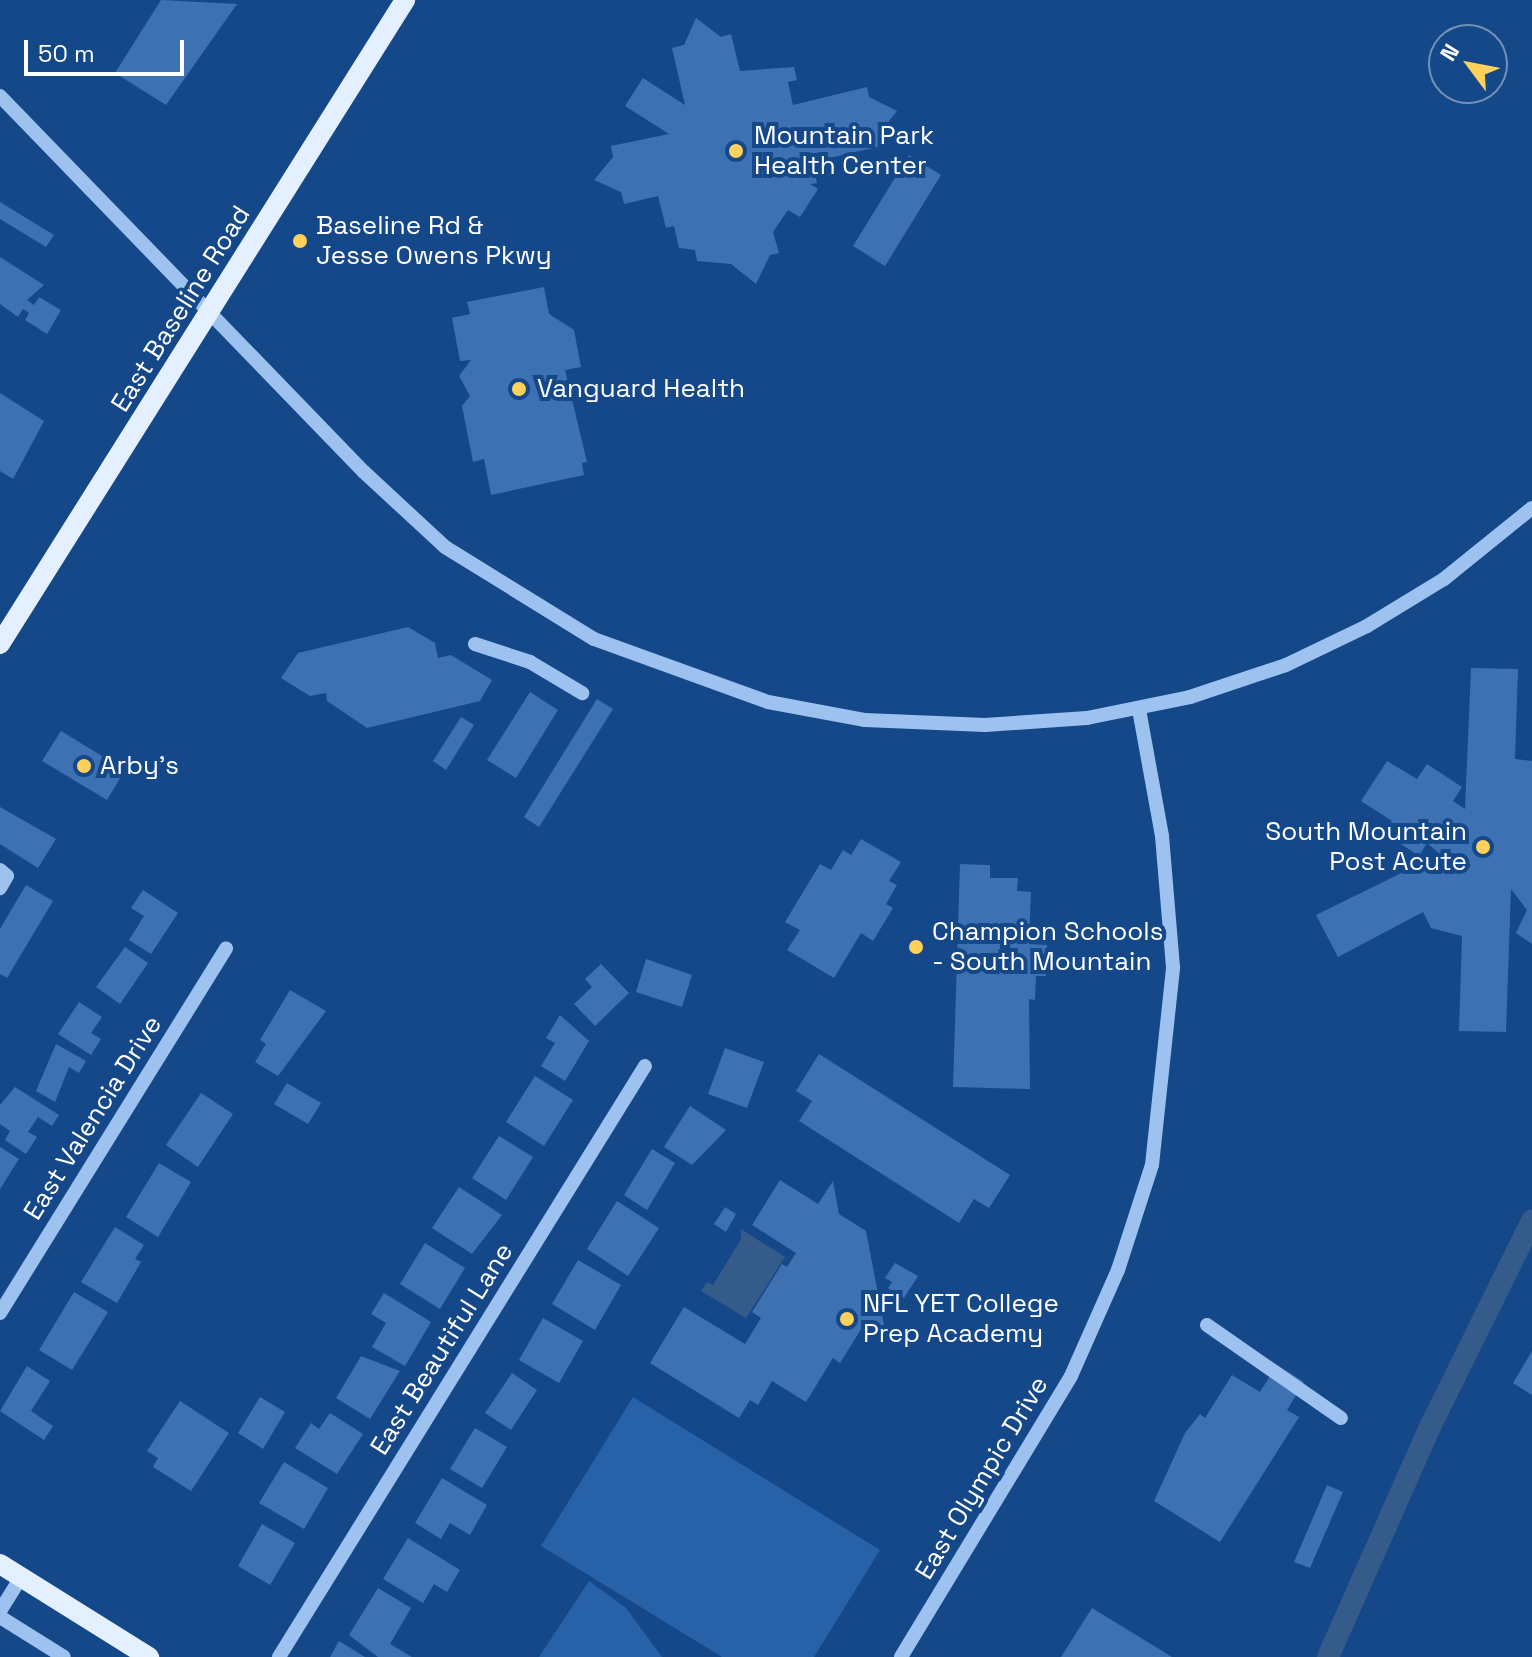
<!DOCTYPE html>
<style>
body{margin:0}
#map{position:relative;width:1532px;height:1657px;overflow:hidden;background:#154889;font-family:"Space Grotesk",sans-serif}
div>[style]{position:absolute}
.green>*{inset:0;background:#2761a8}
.water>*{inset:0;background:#355b8b}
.canal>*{height:22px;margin:-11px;padding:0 11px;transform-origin:11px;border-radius:11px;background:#355b8b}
.building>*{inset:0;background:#3d71b2}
.minor>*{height:14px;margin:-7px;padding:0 7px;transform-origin:7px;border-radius:7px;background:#9dc2ef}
.major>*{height:20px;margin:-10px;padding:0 10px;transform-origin:10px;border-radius:10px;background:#e4efff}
.dots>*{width:22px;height:22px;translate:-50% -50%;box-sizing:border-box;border:4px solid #154889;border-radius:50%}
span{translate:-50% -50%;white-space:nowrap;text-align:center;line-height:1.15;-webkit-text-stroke:8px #154889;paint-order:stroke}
.poi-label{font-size:26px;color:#fff}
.left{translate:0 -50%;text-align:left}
.right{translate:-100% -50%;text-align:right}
.street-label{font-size:26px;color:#fff}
.north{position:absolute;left:1428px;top:24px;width:80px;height:80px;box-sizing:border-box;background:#154889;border:2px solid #7391b8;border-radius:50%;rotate:302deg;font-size:22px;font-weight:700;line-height:32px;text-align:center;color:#fff}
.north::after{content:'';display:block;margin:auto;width:28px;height:36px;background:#ffd05a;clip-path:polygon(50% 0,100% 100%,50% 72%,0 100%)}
.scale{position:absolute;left:24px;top:40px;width:160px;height:36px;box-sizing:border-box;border:4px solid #fff;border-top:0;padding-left:10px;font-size:24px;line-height:28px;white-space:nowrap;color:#fff;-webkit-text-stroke:6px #154889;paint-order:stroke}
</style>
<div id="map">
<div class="green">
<i style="clip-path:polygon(633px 1397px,880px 1550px,814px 1657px,722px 1657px,541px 1546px)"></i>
<i style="clip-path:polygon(589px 1581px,626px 1608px,662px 1657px,539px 1657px)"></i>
</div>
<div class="water">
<i style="clip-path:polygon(741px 1229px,785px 1257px,746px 1318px,701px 1291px,707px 1282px,713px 1285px,741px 1239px)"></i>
</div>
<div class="canal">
<i style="left:1328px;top:1657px;width:254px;rotate:-66.1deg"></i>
<i style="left:1431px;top:1425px;width:228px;rotate:-63.7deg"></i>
</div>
<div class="building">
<i style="clip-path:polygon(161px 0,237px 4px,166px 105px,115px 73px)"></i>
<i style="clip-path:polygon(696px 18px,721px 37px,731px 34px,740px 71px,794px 67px,797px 80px,788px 82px,793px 105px,867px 87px,869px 97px,897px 111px,878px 135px,881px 146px,812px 162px,817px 183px,810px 184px,818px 189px,800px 217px,788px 210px,773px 232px,779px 253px,770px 255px,756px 284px,731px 264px,697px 261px,695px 250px,679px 248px,674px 226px,666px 228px,658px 196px,624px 204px,621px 192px,594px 180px,613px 157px,611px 146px,669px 134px,625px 106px,643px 78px,685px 105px,672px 48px,684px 45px)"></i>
<i style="clip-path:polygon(909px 155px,941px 175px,885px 266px,853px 246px)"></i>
<i style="clip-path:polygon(0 202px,54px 235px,46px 247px,0 219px)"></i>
<i style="clip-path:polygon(0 257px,44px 285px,27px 300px,34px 305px,39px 297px,61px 310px,47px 334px,25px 320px,29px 313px,23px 309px,18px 317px,0 304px)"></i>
<i style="clip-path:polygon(544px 287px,549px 314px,574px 330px,581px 367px,565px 370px,587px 462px,582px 463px,584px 475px,491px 495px,484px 459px,473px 462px,462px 406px,470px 396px,459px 376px,471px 360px,460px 361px,452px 318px,470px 314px,467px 302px)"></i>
<i style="clip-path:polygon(0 393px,44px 421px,13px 479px,0 471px)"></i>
<i style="clip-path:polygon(408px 627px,435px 643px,438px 658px,451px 655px,492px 680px,480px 701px,367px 728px,327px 701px,326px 693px,310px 696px,281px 678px,298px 653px)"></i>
<i style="clip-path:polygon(1471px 668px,1518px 669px,1515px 759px,1532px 761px,1532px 944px,1516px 933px,1527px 910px,1511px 889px,1506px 1032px,1459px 1031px,1462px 936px,1431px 928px,1423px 912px,1338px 957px,1316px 915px,1440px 854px,1427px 843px,1419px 856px,1384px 833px,1392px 821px,1361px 801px,1387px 761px,1417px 779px,1427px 764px,1462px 787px,1453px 801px,1465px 809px)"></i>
<i style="clip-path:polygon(530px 692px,558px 710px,516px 778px,487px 760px)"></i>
<i style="clip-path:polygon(597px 699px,613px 709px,539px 827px,524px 817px)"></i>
<i style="clip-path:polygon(461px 717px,474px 725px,446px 770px,433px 761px)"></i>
<i style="clip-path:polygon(61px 731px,125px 770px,107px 800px,42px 761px)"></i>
<i style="clip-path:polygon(0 807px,56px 839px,38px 868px,0 844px)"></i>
<i style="clip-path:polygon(861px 839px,901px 862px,889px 881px,897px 885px,886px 904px,893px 908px,873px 941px,861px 933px,834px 978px,787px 950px,800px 930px,785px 922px,820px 864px,831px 870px,843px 850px,851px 855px)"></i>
<i style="clip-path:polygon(960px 864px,990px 865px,990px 878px,1018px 878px,1017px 891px,1031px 892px,1029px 944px,1047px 945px,1046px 976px,1036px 976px,1035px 1000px,1029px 999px,1030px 1089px,953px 1087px)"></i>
<i style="clip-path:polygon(26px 885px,53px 901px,7px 978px,0 974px,0 929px)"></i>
<i style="clip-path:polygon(143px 890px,178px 913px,151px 954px,129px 940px,144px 916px,131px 908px)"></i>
<i style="clip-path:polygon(125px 947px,148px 963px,120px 1004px,96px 987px)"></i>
<i style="clip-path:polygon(646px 959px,692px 975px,682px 1007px,636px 992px)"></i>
<i style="clip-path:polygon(601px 964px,629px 993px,595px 1026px,574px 1004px,592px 987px,585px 979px)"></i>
<i style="clip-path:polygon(290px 990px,326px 1011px,278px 1076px,255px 1062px,266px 1044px,260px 1040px)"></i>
<i style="clip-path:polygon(79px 1002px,102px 1017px,91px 1033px,101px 1039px,91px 1055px,58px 1034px)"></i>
<i style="clip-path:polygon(560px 1015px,589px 1041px,565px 1081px,541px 1066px,555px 1043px,546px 1038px)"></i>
<i style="clip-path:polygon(56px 1044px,86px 1061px,79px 1073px,69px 1067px,55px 1102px,36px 1091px)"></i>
<i style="clip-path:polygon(725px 1048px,764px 1062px,747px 1108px,708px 1094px)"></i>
<i style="clip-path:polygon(819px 1054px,1010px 1175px,989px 1208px,974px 1199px,959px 1223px,799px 1121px,812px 1101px,796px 1091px)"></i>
<i style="clip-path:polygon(535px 1076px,573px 1100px,544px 1146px,506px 1122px)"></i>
<i style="clip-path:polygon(287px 1083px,321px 1103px,308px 1124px,274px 1104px)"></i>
<i style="clip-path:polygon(15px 1087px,59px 1115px,52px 1126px,38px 1117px,28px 1132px,37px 1137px,26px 1154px,5px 1140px,10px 1131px,0 1124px,0 1105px)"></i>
<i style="clip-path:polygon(201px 1093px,233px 1114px,198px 1167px,166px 1145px)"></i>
<i style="clip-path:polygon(690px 1106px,726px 1130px,692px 1165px,664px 1147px)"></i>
<i style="clip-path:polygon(499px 1136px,533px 1157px,506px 1200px,472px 1178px)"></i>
<i style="clip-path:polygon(0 1147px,19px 1159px,0 1189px)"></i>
<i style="clip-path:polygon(652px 1149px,675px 1163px,647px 1210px,624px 1195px)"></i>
<i style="clip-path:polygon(159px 1163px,191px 1182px,158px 1237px,126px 1217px)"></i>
<i style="clip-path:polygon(780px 1180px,818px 1204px,833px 1181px,839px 1214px,866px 1231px,887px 1341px,863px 1326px,840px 1363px,833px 1358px,806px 1402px,772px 1381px,758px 1405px,750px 1400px,739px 1418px,650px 1363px,684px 1307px,745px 1344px,761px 1318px,752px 1312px,782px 1264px,787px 1267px,796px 1253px,752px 1225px)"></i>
<i style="clip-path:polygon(459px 1187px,502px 1215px,472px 1254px,432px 1228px)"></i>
<i style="clip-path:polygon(617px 1201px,659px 1228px,628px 1276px,587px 1249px)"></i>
<i style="clip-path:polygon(725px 1207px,736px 1214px,726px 1232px,714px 1224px)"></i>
<i style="clip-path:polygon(115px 1227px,144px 1245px,135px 1259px,141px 1262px,117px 1303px,81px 1282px)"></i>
<i style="clip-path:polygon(425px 1243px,465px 1268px,440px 1309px,400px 1284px)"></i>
<i style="clip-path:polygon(578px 1260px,621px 1285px,595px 1330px,552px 1304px)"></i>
<i style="clip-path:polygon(895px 1263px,918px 1276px,904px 1298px,888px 1288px,892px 1282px,885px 1278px)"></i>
<i style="clip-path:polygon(74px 1292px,108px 1312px,72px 1370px,39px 1350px)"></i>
<i style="clip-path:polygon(384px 1293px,431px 1322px,405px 1366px,372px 1347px,386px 1323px,371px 1314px)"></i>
<i style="clip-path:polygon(543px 1318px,583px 1341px,559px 1383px,519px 1360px)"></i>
<i style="clip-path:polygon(1532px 1351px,1532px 1395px,1513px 1383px)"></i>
<i style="clip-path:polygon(361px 1356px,400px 1371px,370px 1419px,336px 1398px)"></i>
<i style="clip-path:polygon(1277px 1365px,1304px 1382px,1287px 1410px,1299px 1417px,1220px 1542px,1154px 1501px,1185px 1433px,1200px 1414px,1205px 1418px,1232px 1375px,1260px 1392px)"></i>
<i style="clip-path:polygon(27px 1366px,50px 1381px,31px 1411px,53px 1426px,44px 1440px,0 1411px)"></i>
<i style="clip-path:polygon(512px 1373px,537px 1390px,511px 1430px,485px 1413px)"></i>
<i style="clip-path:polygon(260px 1397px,285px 1412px,263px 1449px,238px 1433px)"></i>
<i style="clip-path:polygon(180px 1401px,229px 1433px,191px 1491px,153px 1467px,158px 1458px,147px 1451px)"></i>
<i style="clip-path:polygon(330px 1413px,363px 1434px,337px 1474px,295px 1448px,311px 1423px,319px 1429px)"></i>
<i style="clip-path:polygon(475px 1428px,507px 1447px,482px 1488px,450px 1469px)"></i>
<i style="clip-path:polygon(284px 1462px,328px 1488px,304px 1529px,259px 1503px)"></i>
<i style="clip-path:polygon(442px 1478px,487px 1505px,470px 1535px,450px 1523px,441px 1539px,415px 1523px)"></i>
<i style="clip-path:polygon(1327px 1485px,1343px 1492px,1310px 1568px,1294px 1562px)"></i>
<i style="clip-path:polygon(262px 1524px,295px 1543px,270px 1585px,238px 1566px)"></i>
<i style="clip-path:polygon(408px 1538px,460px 1570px,447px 1592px,434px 1584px,423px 1603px,383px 1579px)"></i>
<i style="clip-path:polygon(378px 1588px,411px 1608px,390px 1644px,412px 1657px,378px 1657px,349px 1635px)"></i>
<i style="clip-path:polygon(1092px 1608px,1172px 1657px,1061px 1657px)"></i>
<i style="clip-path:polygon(339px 1641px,365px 1657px,330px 1657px)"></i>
</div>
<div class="minor">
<i style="left:0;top:96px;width:523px;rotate:45.93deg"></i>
<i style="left:364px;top:472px;width:110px;rotate:42.8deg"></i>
<i style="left:445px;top:547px;width:175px;rotate:31.7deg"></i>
<i style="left:594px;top:639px;width:185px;rotate:19.9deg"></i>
<i style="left:768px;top:702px;width:99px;rotate:10.5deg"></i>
<i style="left:865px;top:720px;width:120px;rotate:2.4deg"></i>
<i style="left:985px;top:725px;width:102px;rotate:-3.9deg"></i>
<i style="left:1087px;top:718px;width:105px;rotate:-11.5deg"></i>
<i style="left:1190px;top:697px;width:101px;rotate:-18.4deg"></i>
<i style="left:1286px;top:665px;width:90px;rotate:-25.7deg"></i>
<i style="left:1367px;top:626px;width:90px;rotate:-31.4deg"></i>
<i style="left:1444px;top:579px;width:113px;rotate:-38.9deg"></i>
<i style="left:475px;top:644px;width:58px;rotate:18.1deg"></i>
<i style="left:530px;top:662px;width:61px;rotate:30.8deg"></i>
<i style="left:0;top:870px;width:9px;rotate:41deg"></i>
<i style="left:7px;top:876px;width:14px;rotate:120deg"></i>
<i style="left:0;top:1313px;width:429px;rotate:-58.2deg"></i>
<i style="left:1207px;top:1325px;width:163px;rotate:34.8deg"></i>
<i style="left:0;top:1611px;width:40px;rotate:-58deg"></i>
<i style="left:0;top:1617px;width:75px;rotate:32deg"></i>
<i style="left:279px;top:1657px;width:695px;rotate:-58.23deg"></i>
<i style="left:901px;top:1657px;width:328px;rotate:-58.8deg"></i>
<i style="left:1071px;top:1376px;width:116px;rotate:-66.1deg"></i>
<i style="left:1118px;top:1270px;width:110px;rotate:-72.1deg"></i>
<i style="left:1152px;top:1165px;width:199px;rotate:-83.9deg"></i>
<i style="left:1173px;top:967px;width:131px;rotate:-94.8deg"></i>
<i style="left:1162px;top:836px;width:129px;rotate:-100.3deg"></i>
</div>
<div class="major">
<i style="left:0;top:644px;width:761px;rotate:-57.83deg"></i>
<i style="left:0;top:1564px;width:176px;rotate:32deg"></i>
</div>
<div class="dots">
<i style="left:736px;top:151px;background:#ffd05a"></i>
<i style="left:300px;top:241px;background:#ffd05a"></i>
<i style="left:519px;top:389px;background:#ffd05a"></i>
<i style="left:84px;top:766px;background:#ffd05a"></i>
<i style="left:1483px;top:847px;background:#ffd05a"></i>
<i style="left:916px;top:947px;background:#ffd05a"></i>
<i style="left:847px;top:1319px;background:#ffd05a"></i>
</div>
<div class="poi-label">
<span class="left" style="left:754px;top:151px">Mountain Park<br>Health Center</span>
<span class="left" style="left:316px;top:241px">Baseline Rd &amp;<br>Jesse Owens Pkwy</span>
<span class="left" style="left:537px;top:389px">Vanguard Health</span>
<span class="left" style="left:100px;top:766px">Arby's</span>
<span class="right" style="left:1467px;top:847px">South Mountain<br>Post Acute</span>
<span class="left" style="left:932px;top:947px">Champion Schools<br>- South Mountain</span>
<span class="left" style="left:863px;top:1319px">NFL YET College<br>Prep Academy</span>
</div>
<div class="street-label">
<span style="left:181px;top:309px;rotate:-58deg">East Baseline Road</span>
<span style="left:93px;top:1118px;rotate:-58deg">East Valencia Drive</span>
<span style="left:442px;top:1349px;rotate:-58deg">East Beautiful Lane</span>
<span style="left:982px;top:1478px;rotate:-59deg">East Olympic Drive</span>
</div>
<div class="north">N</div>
<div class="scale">50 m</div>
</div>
